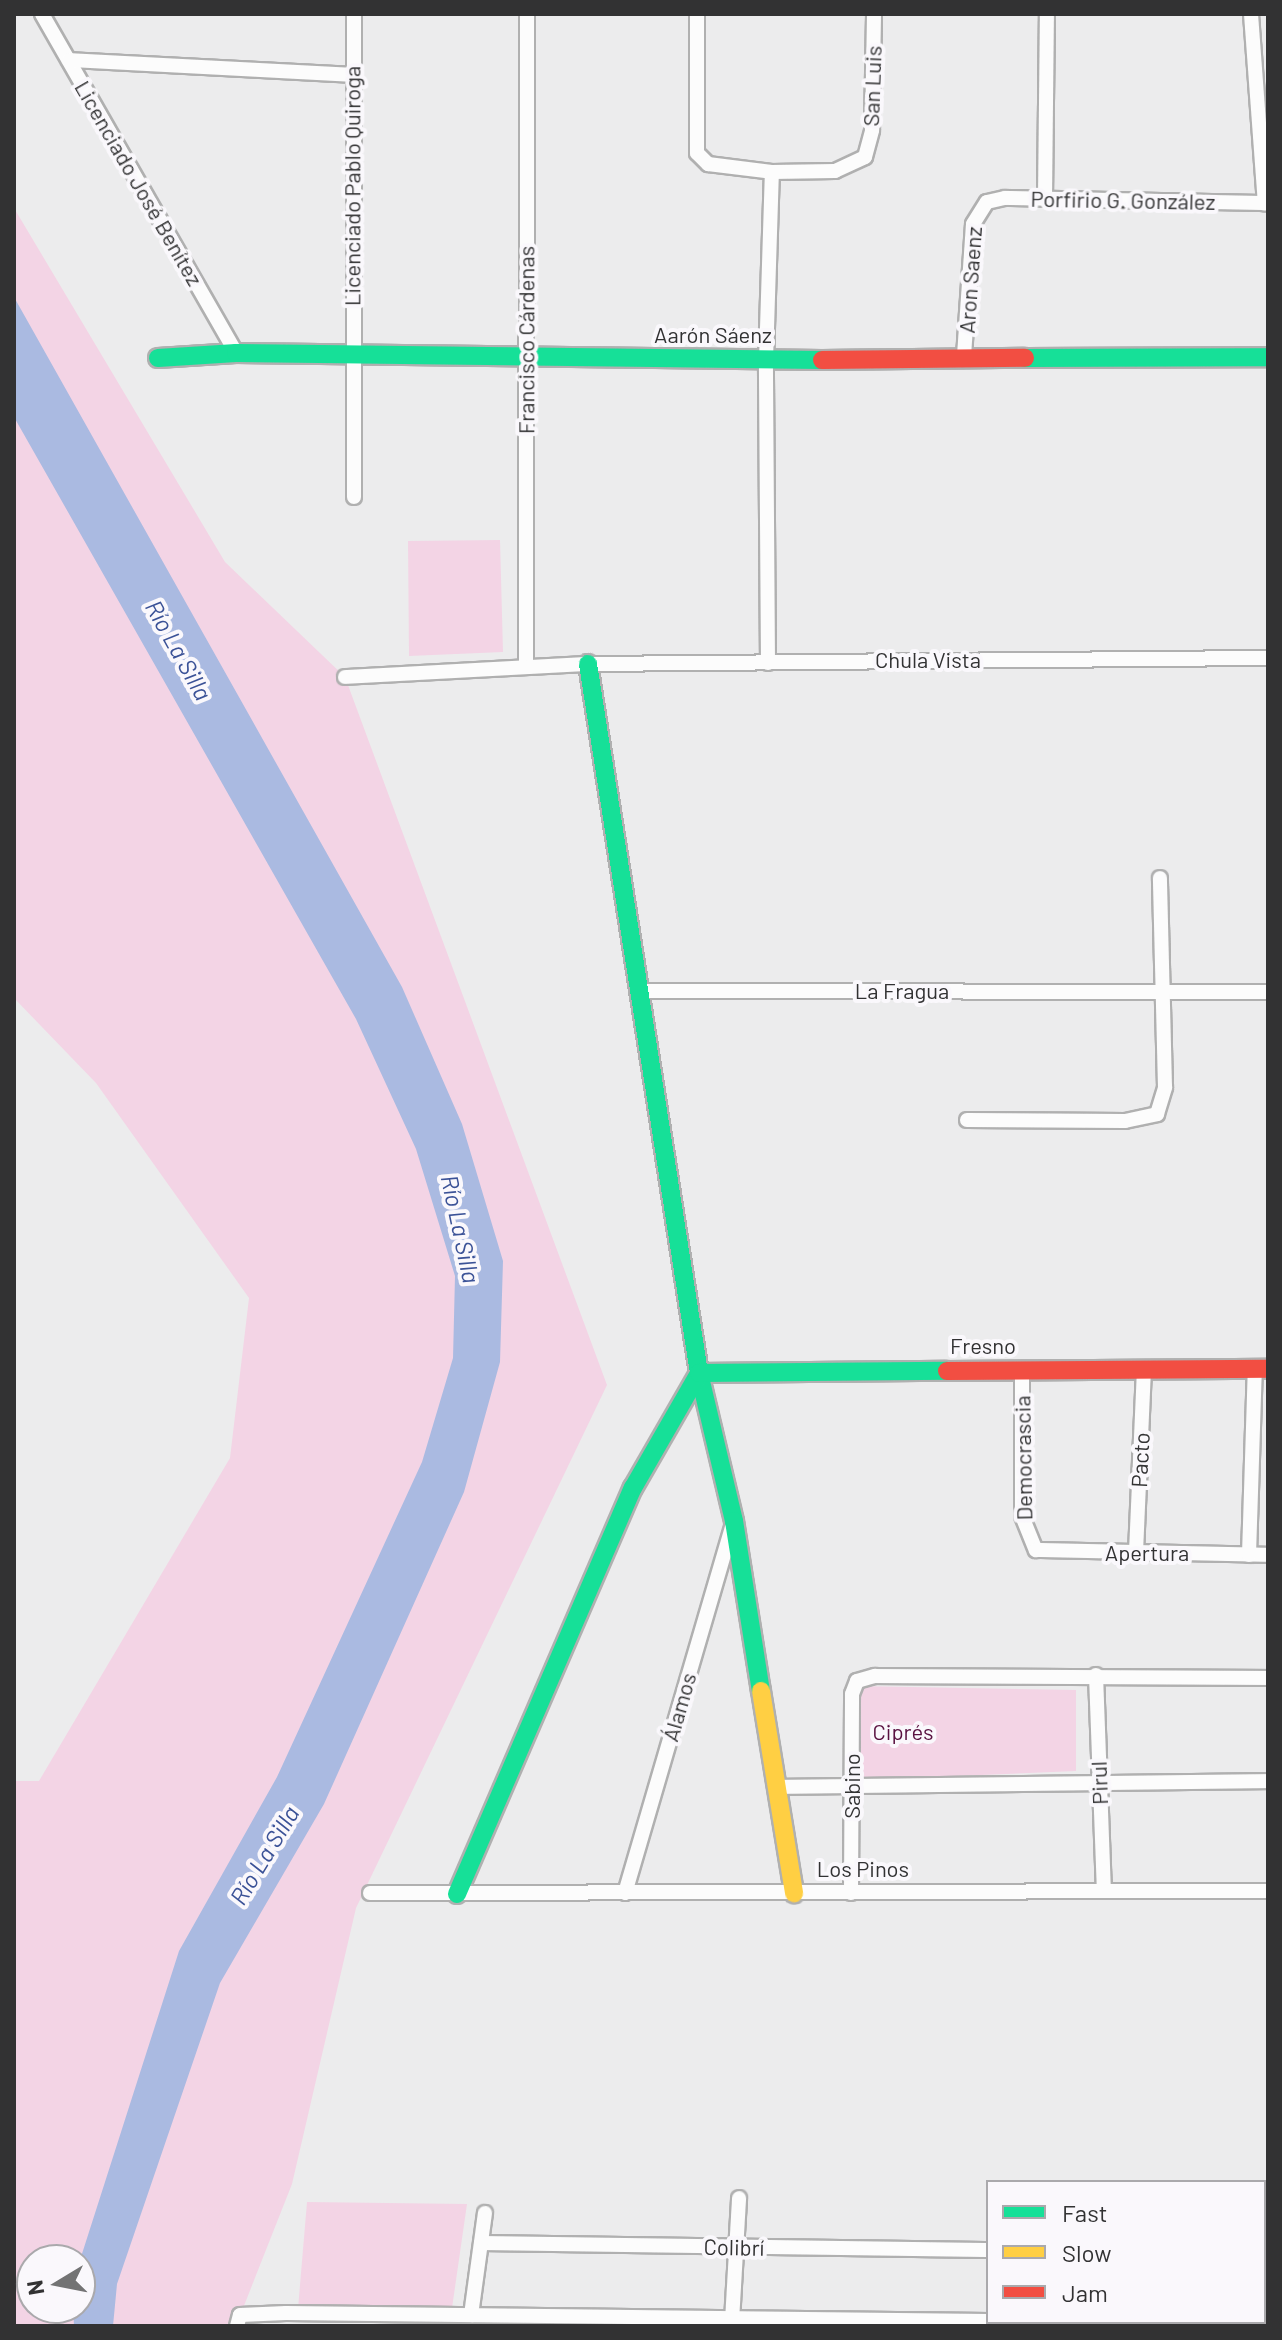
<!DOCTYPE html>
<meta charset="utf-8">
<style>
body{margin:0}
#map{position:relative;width:1282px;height:2340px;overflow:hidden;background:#ececed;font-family:Barlow,sans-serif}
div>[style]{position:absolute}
.green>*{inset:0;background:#f3d4e5}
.water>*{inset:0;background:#aabae1}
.roads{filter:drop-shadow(2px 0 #b0b0b0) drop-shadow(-2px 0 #b0b0b0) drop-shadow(0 2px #b0b0b0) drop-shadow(0 -2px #b0b0b0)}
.street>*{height:14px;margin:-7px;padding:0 7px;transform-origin:7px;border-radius:7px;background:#fcfcfc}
.fast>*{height:18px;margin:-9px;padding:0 9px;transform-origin:9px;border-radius:9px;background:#16e098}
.slow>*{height:18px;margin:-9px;padding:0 9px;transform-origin:9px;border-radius:9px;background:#ffcf43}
.jam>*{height:18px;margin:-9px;padding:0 9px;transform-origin:9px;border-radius:9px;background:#f24e42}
span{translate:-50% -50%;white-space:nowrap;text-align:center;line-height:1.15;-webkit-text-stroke:8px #faf8fc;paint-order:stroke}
.street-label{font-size:22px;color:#323233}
.park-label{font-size:22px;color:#591140}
.water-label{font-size:24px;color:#3b5297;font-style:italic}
.frame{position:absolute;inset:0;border:16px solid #323233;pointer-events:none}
.legend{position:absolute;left:986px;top:2180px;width:280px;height:144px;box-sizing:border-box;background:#faf8fc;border:2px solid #aaa9ac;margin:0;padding:10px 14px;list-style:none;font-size:24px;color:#323233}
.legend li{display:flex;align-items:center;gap:16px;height:40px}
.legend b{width:40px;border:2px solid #aaa9ac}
.north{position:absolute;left:16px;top:2244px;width:80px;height:80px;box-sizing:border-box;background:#faf8fc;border:2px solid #aaa9ac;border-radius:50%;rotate:260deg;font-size:22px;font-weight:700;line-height:32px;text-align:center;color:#323233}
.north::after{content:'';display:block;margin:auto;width:28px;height:36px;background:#737374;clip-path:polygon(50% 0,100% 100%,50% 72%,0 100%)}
</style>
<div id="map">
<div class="green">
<i style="clip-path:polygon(evenodd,14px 208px,225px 562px,345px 677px,607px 1385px,356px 1908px,292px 2184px,236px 2326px,14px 2326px,14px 1781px,39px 1781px,230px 1458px,249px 1298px,96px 1083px,14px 998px,14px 208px,32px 2260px,80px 2260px,80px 2308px,32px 2308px,32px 2260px)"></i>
<i style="clip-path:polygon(500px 540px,503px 652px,409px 656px,408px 541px)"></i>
<i style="clip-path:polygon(856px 1686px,1076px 1690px,1076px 1771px,858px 1780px)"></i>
<i style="clip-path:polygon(307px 2202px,467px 2204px,452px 2308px,298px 2309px)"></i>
</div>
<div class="water">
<i style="clip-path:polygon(14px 297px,402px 987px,462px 1124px,503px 1261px,500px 1362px,464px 1492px,324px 1804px,220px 1983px,117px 2284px,113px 2326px,74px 2326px,73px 2308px,80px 2308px,80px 2260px,179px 1951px,277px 1777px,422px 1462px,453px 1358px,455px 1276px,416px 1149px,356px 1019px,14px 417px)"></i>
</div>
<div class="roads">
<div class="street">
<i style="left:42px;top:14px;width:391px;rotate:60.2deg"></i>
<i style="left:354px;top:14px;width:483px;rotate:90deg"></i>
<i style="left:697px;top:14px;width:139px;rotate:90deg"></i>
<i style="left:697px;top:153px;width:16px;rotate:45deg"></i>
<i style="left:708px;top:164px;width:64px;rotate:7.1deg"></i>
<i style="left:772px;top:172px;width:63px;rotate:-0.9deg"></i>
<i style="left:835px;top:171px;width:33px;rotate:-25deg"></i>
<i style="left:865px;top:157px;width:28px;rotate:-75deg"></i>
<i style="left:872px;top:130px;width:116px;rotate:-89deg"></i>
<i style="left:1251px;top:14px;width:190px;rotate:85.8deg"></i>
<i style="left:69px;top:60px;width:284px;rotate:3deg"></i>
<i style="left:1045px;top:198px;width:184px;rotate:-89.4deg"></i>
<i style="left:964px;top:356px;width:132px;rotate:-86.1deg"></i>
<i style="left:973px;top:224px;width:26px;rotate:-58deg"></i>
<i style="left:987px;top:202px;width:18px;rotate:-13deg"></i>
<i style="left:1005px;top:198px;width:263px;rotate:1.1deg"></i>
<i style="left:768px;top:663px;width:303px;rotate:-90.4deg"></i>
<i style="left:766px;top:360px;width:188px;rotate:-88.2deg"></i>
<i style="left:526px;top:666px;width:652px;rotate:-89.91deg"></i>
<i style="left:345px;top:677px;width:243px;rotate:-3.1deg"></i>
<i style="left:588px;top:664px;width:680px;rotate:-0.51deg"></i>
<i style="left:639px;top:991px;width:629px;rotate:0.09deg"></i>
<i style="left:967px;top:1120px;width:158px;rotate:0.4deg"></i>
<i style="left:1125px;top:1121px;width:33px;rotate:-12deg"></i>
<i style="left:1157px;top:1114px;width:28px;rotate:-73deg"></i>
<i style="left:1165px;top:1087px;width:209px;rotate:-91.4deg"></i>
<i style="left:1022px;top:1370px;width:146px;rotate:90deg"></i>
<i style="left:1022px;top:1516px;width:37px;rotate:68deg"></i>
<i style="left:1036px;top:1550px;width:232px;rotate:1.2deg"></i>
<i style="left:1136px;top:1552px;width:184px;rotate:-87.5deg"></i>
<i style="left:1249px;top:1555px;width:186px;rotate:-88.2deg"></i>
<i style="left:1096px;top:1675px;width:216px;rotate:87.9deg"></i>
<i style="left:778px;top:1787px;width:490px;rotate:-0.7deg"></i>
<i style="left:370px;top:1893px;width:898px;rotate:-0.13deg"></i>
<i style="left:625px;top:1893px;width:380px;rotate:-73.7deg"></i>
<i style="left:851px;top:1893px;width:199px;rotate:-89.7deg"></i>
<i style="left:852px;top:1694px;width:14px;rotate:-69deg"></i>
<i style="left:857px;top:1681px;width:19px;rotate:-16deg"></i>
<i style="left:875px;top:1676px;width:393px;rotate:0.3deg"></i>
<i style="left:481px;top:2243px;width:507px;rotate:0.79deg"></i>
<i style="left:1264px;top:2251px;width:4px;rotate:14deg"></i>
<i style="left:471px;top:2315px;width:103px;rotate:-82.2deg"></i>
<i style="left:732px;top:2321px;width:123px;rotate:-86.7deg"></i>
<i style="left:1112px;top:2322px;width:156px;rotate:0.4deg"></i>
<i style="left:237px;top:2326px;width:11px;rotate:-75deg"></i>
<i style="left:240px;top:2315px;width:46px;rotate:-2.5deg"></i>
<i style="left:286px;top:2313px;width:702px;rotate:0.65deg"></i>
</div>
<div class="fast">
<i style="left:158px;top:358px;width:78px;rotate:-3.7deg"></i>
<i style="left:236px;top:353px;width:586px;rotate:0.68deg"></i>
<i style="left:1025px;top:358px;width:243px;rotate:-0.2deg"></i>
<i style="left:588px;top:664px;width:718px;rotate:81.1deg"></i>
<i style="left:699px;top:1373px;width:152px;rotate:76.7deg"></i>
<i style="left:734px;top:1521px;width:172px;rotate:81deg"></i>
<i style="left:457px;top:1894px;width:443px;rotate:-66.6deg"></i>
<i style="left:633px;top:1488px;width:133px;rotate:-60.1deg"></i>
<i style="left:699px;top:1373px;width:248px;rotate:-0.5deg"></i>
</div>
<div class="slow">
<i style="left:761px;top:1691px;width:205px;rotate:80.7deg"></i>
</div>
<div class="jam">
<i style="left:822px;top:360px;width:203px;rotate:-0.6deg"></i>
<i style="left:947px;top:1371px;width:321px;rotate:-0.4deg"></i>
</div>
</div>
<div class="street-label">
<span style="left:872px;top:86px;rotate:-88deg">San Luis</span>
<span style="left:139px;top:183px;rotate:60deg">Licenciado José Benítez</span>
<span style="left:352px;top:186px;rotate:-90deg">Licenciado Pablo Quiroga</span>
<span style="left:1123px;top:200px;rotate:1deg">Porfirio G. González</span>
<span style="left:970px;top:280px;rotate:-86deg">Aron Saenz</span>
<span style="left:713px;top:335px">Aarón Sáenz</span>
<span style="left:526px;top:340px;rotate:-90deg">Francisco Cárdenas</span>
<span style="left:928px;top:660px">Chula Vista</span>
<span style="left:902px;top:991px">La Fragua</span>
<span style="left:983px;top:1346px">Fresno</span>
<span style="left:1023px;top:1458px;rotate:-91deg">Democrascia</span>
<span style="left:1140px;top:1460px;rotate:-87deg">Pacto</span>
<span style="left:1147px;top:1553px">Apertura</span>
<span style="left:679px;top:1707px;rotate:-74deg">Álamos</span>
<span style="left:1099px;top:1783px;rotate:-92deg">Pirul</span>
<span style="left:852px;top:1786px;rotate:-90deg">Sabino</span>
<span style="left:863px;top:1869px">Los Pinos</span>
<span style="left:734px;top:2247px;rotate:1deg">Colibrí</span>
</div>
<div class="park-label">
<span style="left:903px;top:1732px">Ciprés</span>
</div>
<div class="water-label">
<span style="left:179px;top:650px;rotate:61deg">Río La Silla</span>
<span style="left:461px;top:1229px;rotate:78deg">Río La Silla</span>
<span style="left:264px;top:1855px;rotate:-59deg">Río La Silla</span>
</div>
<div class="frame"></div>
<ul class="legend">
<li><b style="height:10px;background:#16e098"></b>Fast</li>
<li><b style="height:10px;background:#ffcf43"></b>Slow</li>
<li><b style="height:10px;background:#f24e42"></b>Jam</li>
</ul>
<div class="north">N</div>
</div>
